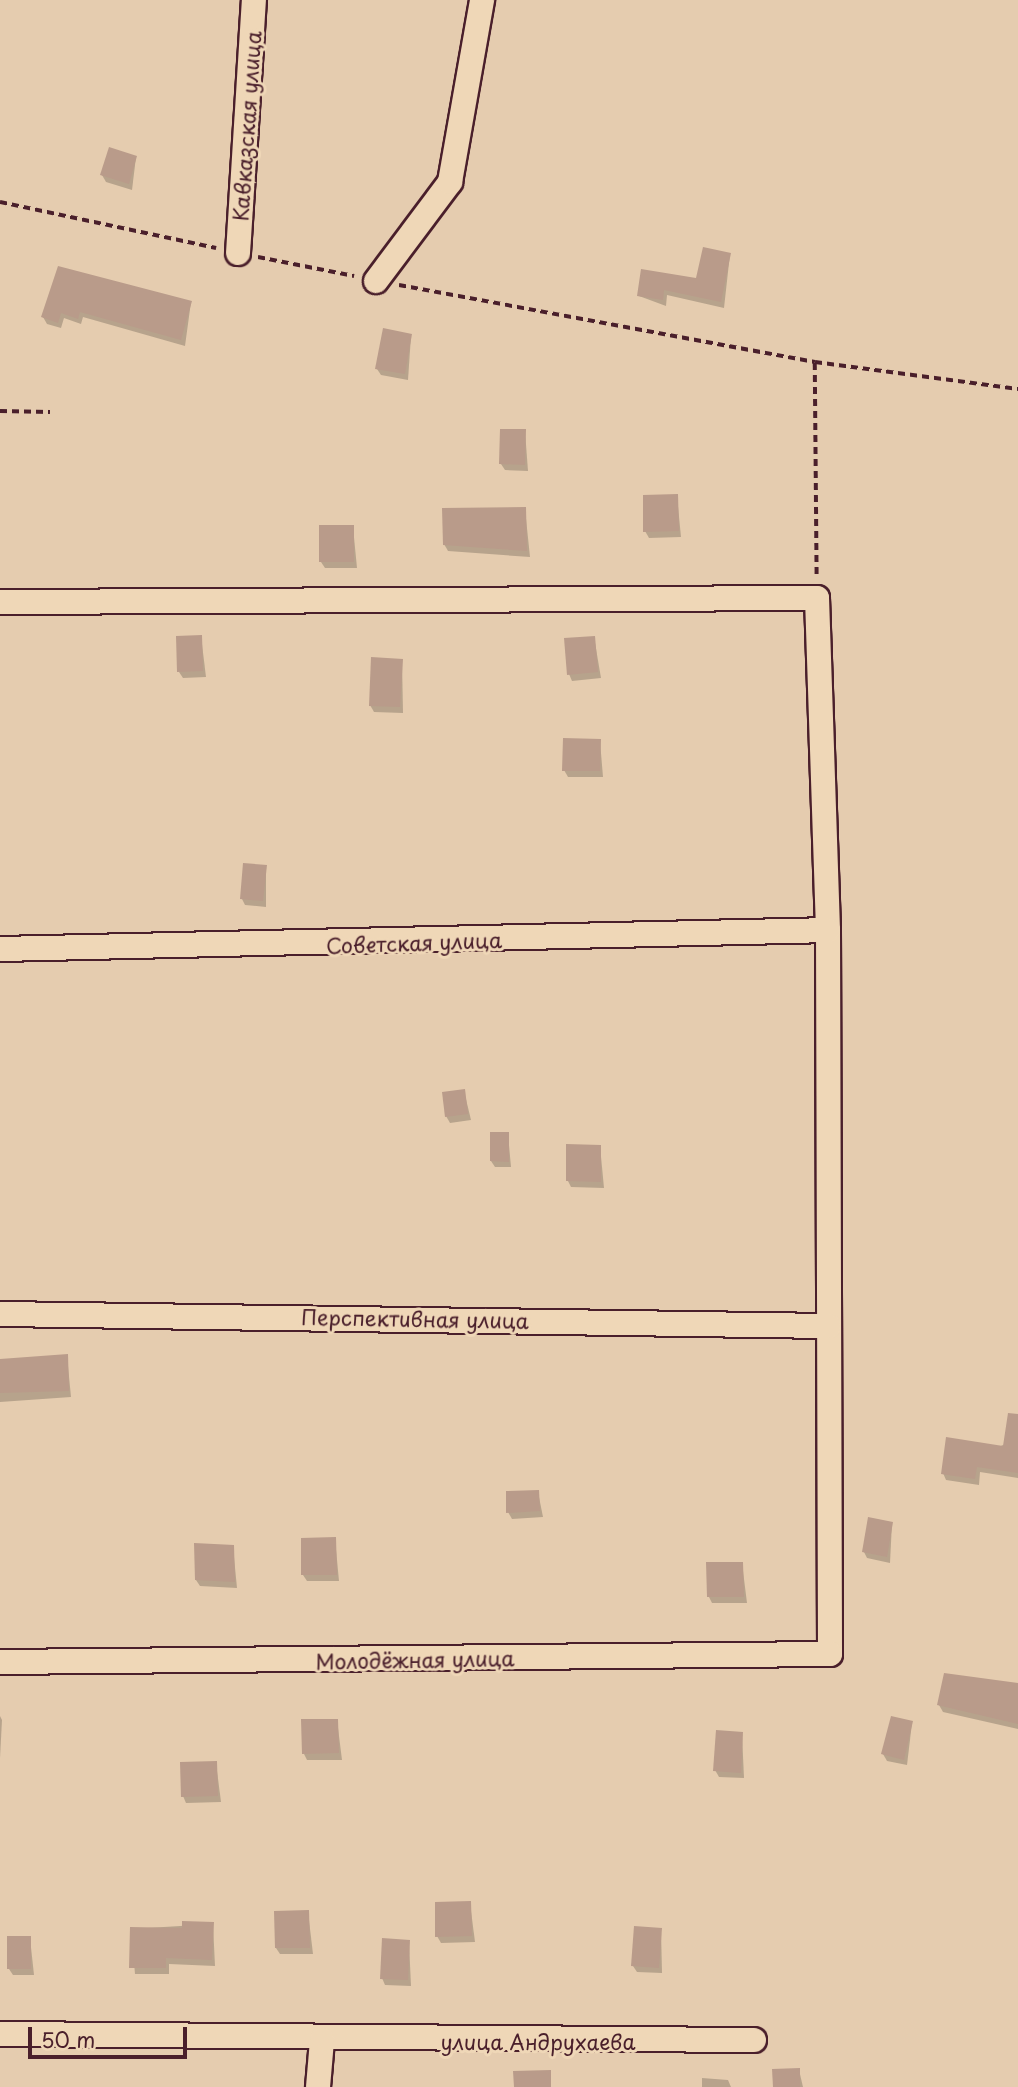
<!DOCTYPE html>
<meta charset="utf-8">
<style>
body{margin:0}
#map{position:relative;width:1018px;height:2087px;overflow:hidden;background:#e5ccaf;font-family:"Playpen Sans",sans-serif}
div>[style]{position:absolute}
.shadow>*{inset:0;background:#0003}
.building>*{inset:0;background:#b99b8a}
.path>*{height:3.5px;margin-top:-1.75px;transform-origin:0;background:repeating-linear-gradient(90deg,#4a1f2b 0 7px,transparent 0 12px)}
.roads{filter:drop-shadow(2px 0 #4a1f2b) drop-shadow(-2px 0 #4a1f2b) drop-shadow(0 2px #4a1f2b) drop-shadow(0 -2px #4a1f2b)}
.minor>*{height:24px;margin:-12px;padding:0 12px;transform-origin:12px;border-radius:12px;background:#efd7b7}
span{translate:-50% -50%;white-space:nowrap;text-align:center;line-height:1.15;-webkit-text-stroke:6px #efd7b7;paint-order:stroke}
.street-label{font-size:21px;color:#4a1f2b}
.scale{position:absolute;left:28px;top:2027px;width:159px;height:32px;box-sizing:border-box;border:4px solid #4a1f2b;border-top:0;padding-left:9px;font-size:21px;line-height:24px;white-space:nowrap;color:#4a1f2b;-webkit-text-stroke:5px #efd7b7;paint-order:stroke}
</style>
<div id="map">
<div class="shadow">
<i style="clip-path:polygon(136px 157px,132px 190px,106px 182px,102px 175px)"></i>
<i style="clip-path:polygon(730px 254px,724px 308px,667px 295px,666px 306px,639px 296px,698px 280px)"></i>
<i style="clip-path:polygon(59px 268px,191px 302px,185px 346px,83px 317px,81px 324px,64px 318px,61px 328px,47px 324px,43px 317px)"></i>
<i style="clip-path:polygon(411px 336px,408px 380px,381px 375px,377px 369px)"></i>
<i style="clip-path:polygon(525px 431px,528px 471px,505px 470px,501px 464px)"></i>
<i style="clip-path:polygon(677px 496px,681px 537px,649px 538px,645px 531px)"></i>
<i style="clip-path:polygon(525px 509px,530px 557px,448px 551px,444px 544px)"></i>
<i style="clip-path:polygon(353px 527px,357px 568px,325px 568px,321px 562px)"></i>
<i style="clip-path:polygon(201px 636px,206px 677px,183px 678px,179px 672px)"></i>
<i style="clip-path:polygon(594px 637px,601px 678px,572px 681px,569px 674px)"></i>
<i style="clip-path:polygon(402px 660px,403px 713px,374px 712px,370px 705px)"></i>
<i style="clip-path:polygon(600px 741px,603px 777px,568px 777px,564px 770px)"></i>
<i style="clip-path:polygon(266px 867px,266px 907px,245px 905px,242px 899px)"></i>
<i style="clip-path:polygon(464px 1091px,471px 1120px,450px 1123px,446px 1116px)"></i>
<i style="clip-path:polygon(508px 1134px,511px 1167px,495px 1167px,491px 1161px)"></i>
<i style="clip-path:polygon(600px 1146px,604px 1188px,571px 1187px,568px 1181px)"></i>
<i style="clip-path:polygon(67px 1356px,71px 1397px,0 1402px,0 1360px)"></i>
<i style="clip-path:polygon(1018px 1438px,1018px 1478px,980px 1472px,979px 1485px,946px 1480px,943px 1473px)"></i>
<i style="clip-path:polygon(538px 1492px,543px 1517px,512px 1519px,508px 1512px)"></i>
<i style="clip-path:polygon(892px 1523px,890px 1563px,867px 1558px,864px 1552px)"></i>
<i style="clip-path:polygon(335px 1539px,339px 1581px,307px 1581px,303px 1575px)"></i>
<i style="clip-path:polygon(233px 1547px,237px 1588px,200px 1586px,196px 1580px)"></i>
<i style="clip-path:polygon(742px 1563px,747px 1603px,712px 1603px,709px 1597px)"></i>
<i style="clip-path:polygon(1018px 1685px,1018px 1729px,943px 1712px,939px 1705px)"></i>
<i style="clip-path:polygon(0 1716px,2px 1720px,0 1758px)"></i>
<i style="clip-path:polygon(337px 1720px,342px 1760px,307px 1760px,304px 1754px)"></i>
<i style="clip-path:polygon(912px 1723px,907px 1765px,887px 1761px,883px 1754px)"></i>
<i style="clip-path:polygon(742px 1734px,744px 1778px,719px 1777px,715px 1770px)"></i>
<i style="clip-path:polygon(216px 1763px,221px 1802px,186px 1803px,183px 1796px)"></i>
<i style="clip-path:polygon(470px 1903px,475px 1942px,441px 1943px,437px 1936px)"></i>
<i style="clip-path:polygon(308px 1912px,313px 1954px,280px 1954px,276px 1948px)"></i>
<i style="clip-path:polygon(213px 1924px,215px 1966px,169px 1964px,169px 1974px,135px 1974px,131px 1929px)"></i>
<i style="clip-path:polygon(661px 1929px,662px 1973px,637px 1972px,633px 1966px)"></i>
<i style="clip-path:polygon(30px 1938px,34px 1975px,13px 1975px,9px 1969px)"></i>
<i style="clip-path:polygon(409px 1942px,411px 1986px,385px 1985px,382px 1978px)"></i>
<i style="clip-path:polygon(799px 2070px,803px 2087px,775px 2087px)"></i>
<i style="clip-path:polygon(702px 2078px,728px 2080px,731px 2087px,702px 2087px)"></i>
</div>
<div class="building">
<i style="clip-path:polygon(109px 147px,137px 156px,129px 184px,100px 175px)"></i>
<i style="clip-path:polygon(703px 247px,731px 253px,721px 302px,664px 290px,663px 300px,637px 296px,641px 269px,696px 278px)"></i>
<i style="clip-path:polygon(58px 266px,192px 301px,181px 340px,80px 312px,78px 319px,61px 313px,58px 323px,41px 317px)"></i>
<i style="clip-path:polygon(383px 328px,412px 334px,405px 374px,375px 369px)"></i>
<i style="clip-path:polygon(500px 429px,526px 429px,525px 465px,499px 464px)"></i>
<i style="clip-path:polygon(678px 494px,679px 531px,643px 532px,643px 495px)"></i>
<i style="clip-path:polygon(526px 507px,527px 551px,443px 545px,442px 508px)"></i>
<i style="clip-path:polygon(319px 525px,354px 525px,354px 562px,319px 562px)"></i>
<i style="clip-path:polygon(202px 635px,203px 671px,177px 672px,176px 636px)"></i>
<i style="clip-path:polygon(595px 636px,598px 672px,567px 675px,564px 638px)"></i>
<i style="clip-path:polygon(371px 657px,403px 659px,400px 707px,369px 706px)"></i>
<i style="clip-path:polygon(563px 738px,601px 739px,600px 771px,562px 771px)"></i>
<i style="clip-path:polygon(243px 863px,267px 865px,263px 901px,240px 899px)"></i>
<i style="clip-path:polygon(465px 1089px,468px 1114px,445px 1117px,442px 1092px)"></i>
<i style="clip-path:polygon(490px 1132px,509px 1132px,509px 1162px,490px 1161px)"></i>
<i style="clip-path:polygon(566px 1144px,601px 1145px,601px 1182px,566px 1181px)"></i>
<i style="clip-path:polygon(68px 1354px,69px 1391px,0 1393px,0 1359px)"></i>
<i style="clip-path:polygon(1008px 1413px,1018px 1414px,1018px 1473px,977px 1467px,975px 1479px,941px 1474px,946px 1437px,1003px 1446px)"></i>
<i style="clip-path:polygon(539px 1490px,540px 1511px,506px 1513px,506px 1491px)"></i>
<i style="clip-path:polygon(868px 1517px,893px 1522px,887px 1557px,862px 1552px)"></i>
<i style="clip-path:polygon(336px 1537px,337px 1575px,301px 1575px,301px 1538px)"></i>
<i style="clip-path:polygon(194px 1543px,234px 1545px,235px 1582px,195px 1580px)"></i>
<i style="clip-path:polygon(706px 1562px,743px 1562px,744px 1597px,707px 1597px)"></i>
<i style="clip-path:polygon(944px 1673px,1018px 1683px,1018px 1724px,937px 1705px)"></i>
<i style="clip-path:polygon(891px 1716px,913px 1721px,904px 1760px,881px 1754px)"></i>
<i style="clip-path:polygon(301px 1719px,338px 1719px,339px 1753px,302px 1754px)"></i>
<i style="clip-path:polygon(716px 1730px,743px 1732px,741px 1773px,713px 1771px)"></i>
<i style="clip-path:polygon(217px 1761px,218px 1796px,181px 1797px,180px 1762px)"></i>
<i style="clip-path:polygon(471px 1901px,472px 1936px,435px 1937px,435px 1902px)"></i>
<i style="clip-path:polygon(309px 1910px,310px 1948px,275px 1948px,274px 1911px)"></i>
<i style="clip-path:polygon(182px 1921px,214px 1922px,212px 1960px,166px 1958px,166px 1968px,129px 1968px,130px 1927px,182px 1928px)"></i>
<i style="clip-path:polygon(634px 1926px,662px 1928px,659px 1968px,631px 1966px)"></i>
<i style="clip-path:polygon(7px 1936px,31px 1936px,31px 1969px,7px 1969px)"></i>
<i style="clip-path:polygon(382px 1938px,410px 1940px,408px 1980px,380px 1979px)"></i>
<i style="clip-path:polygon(800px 2068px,800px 2087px,773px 2087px,772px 2069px)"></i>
<i style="clip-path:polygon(551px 2070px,551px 2087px,514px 2087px,513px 2071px)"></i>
</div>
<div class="path">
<i style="left:0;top:202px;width:221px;rotate:12deg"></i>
<i style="left:258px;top:257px;width:98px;rotate:11.2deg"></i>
<i style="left:399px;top:285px;width:423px;rotate:10.5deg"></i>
<i style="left:815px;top:362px;width:205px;rotate:7.6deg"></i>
<i style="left:815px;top:363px;width:212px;rotate:89.5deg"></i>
<i style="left:0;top:411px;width:50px;rotate:1.1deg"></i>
</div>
<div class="roads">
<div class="minor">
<i style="left:238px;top:253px;width:254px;rotate:-86.4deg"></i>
<i style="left:376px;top:281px;width:124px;rotate:-53.2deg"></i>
<i style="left:450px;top:182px;width:185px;rotate:-80deg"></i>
<i style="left:0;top:602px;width:817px;rotate:-0.28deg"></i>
<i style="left:817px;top:598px;width:332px;rotate:88.1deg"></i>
<i style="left:828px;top:930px;width:724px;rotate:89.84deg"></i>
<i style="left:830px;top:1654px;width:830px;rotate:179.45deg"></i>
<i style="left:0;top:949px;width:828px;rotate:-1.31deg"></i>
<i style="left:0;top:1314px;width:829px;rotate:0.83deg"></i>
<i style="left:0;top:2034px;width:754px;rotate:0.46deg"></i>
<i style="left:318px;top:2087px;width:47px;rotate:-85.1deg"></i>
</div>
</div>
<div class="street-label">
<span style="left:246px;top:126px;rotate:-86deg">Кавказская улица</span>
<span style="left:414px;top:942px;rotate:-2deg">Советская улица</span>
<span style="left:415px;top:1318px;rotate:1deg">Перспективная улица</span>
<span style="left:415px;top:1659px;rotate:-1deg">Молодёжная улица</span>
<span style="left:538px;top:2041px">улица Андрухаева</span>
</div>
<div class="scale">50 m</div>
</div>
